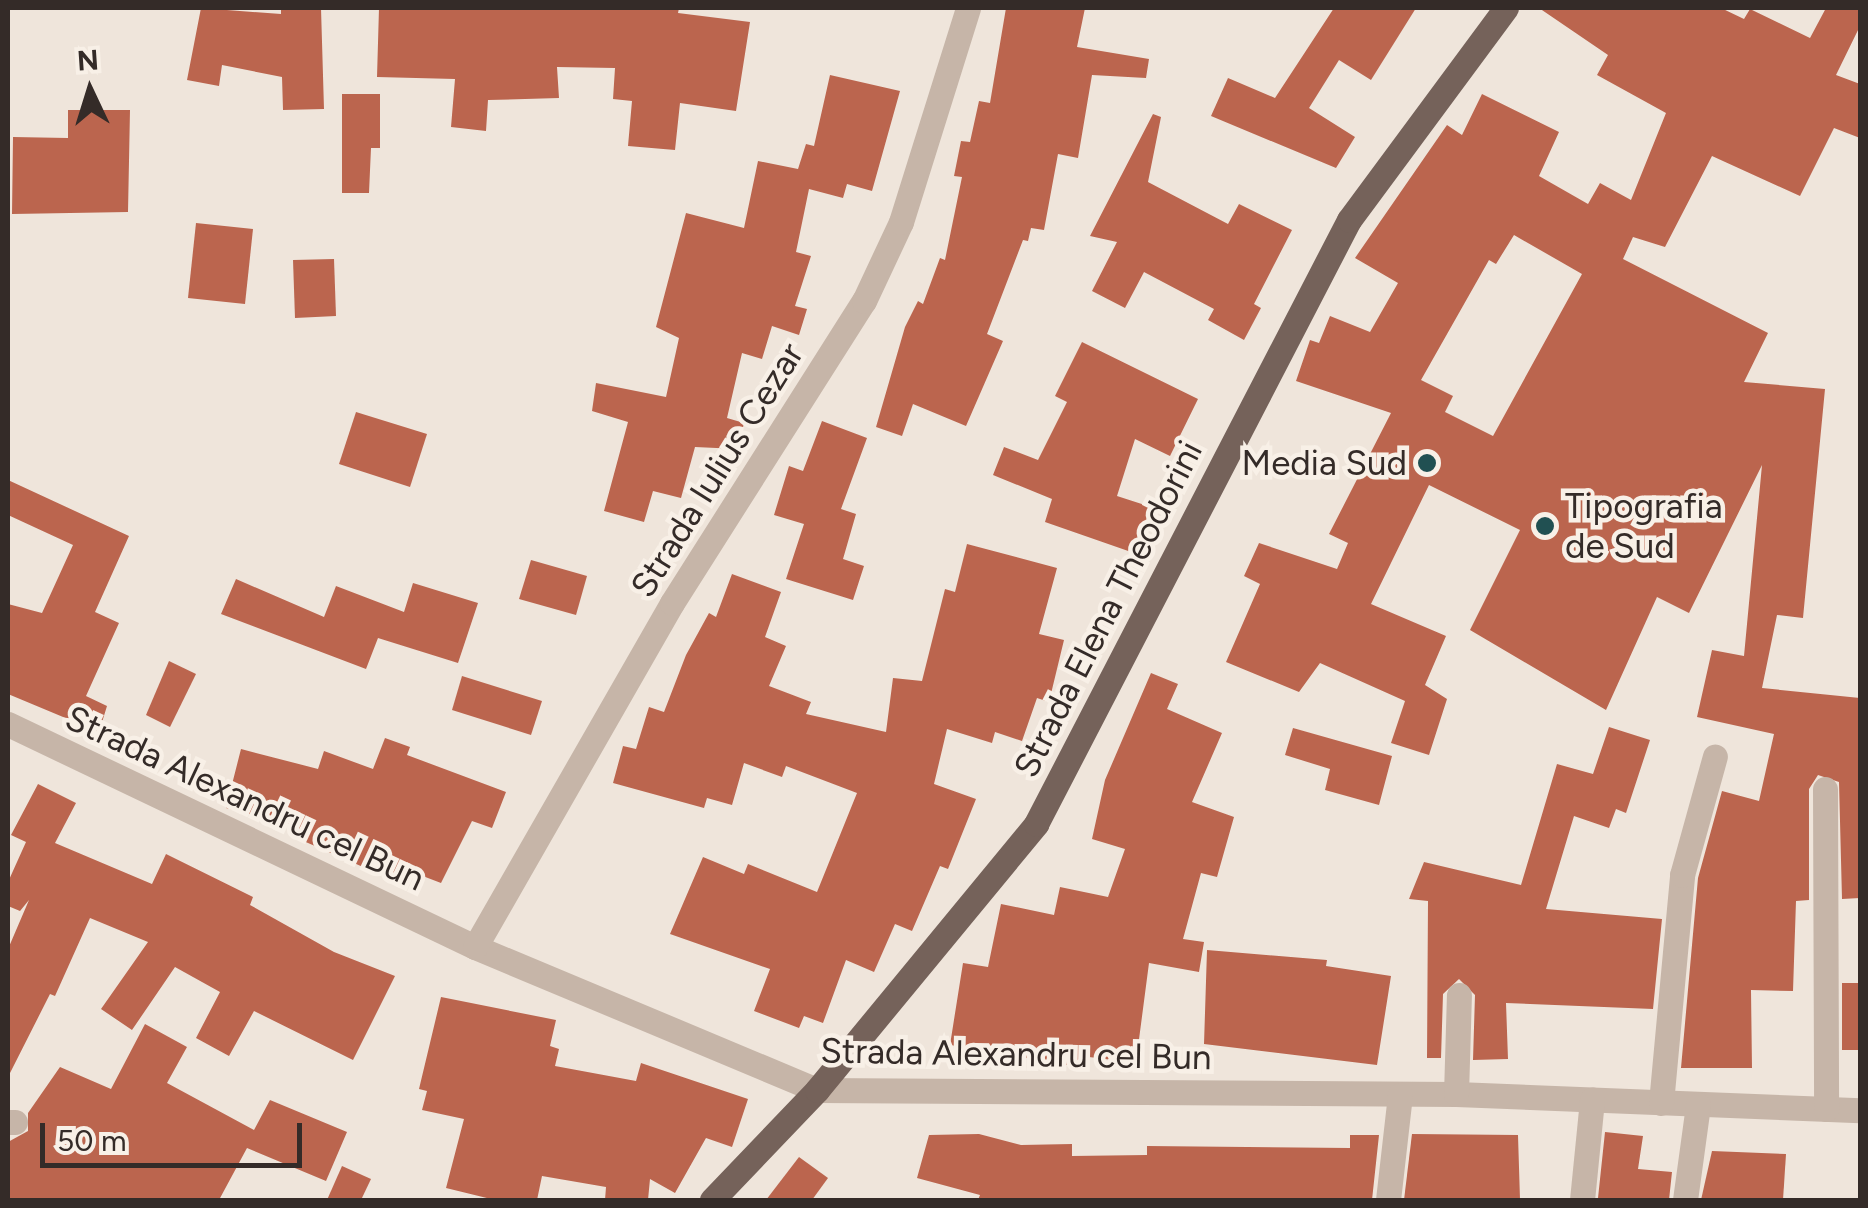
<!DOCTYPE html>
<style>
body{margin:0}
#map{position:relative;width:1868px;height:1208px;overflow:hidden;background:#efe5db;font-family:Figtree,sans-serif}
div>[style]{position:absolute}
.building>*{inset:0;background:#bb654e}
.minor>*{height:25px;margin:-12.5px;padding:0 12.5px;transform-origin:12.5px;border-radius:12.5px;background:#c6b5a8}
.major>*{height:25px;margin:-12.5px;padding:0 12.5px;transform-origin:12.5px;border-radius:12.5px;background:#75625a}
.dots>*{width:28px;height:28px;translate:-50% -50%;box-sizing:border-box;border:5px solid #f8f0e7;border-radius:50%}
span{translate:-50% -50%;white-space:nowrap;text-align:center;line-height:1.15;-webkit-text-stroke:9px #f8f0e7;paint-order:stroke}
.poi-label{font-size:35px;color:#342b28}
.right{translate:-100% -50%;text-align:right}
.left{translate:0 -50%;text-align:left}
.street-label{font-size:35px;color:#342b28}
.frame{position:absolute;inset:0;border:10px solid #342b28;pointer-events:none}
.north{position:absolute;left:40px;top:40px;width:100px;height:100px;-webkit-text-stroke:8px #f8f0e7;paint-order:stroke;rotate:356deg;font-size:28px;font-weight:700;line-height:40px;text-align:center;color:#342b28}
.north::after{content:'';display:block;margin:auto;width:35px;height:45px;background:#342b28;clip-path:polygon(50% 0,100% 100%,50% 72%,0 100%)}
.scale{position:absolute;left:40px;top:1123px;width:262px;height:45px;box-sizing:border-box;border:5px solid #342b28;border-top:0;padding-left:12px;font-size:30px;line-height:35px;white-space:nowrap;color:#342b28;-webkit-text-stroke:8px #f8f0e7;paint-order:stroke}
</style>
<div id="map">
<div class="building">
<i style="clip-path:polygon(201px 8px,281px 14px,281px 8px,321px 8px,324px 109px,283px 110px,282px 77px,222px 65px,219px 86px,187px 80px)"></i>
<i style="clip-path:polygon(379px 8px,679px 8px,678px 13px,750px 22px,736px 111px,680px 103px,675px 150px,628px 146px,632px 101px,613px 99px,615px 68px,557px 67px,559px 98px,488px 100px,486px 131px,451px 127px,455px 79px,377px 77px)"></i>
<i style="clip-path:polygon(1006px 8px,1085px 8px,1077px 47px,1149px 59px,1146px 78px,1092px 75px,1078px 158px,1058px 154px,1044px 230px,1031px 228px,1028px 241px,1023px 240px,987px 334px,1003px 341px,966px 426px,913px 404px,902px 436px,876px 427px,905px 327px,918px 301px,923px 304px,940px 258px,945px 260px,962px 177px,954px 176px,961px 141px,970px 142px,979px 101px,990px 103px)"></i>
<i style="clip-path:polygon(1334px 8px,1416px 8px,1371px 80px,1339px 60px,1309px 108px,1355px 137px,1336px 168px,1211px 116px,1228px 78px,1275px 98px)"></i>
<i style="clip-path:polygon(evenodd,1539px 8px,1721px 8px,1744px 19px,1750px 9px,1810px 38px,1826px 8px,1860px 8px,1860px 26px,1836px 75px,1860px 84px,1860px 138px,1834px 128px,1800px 196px,1712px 156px,1665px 247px,1633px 237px,1623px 259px,1768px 333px,1744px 382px,1825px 389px,1803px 618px,1777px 615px,1762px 688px,1860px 698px,1860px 898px,1842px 899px,1839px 782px,1818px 775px,1809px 789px,1809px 900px,1796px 901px,1793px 991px,1751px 990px,1752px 1068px,1681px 1068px,1698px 878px,1722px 791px,1759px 801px,1774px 734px,1697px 717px,1712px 650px,1744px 656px,1762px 465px,1689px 613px,1657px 597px,1606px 710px,1470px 630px,1520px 530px,1429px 485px,1371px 604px,1446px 636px,1425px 685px,1447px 699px,1429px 755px,1391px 743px,1405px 701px,1320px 663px,1299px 692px,1226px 662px,1260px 584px,1244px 576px,1259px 543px,1337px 569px,1348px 543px,1329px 534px,1391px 413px,1296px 381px,1310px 340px,1319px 343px,1330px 316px,1370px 332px,1398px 283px,1355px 258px,1447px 125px,1462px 135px,1482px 94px,1559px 132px,1539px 176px,1588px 204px,1600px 183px,1631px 200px,1666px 113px,1597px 75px,1608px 55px,1539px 8px,1514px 235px,1582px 274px,1493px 436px,1445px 412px,1453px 396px,1421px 380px,1489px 260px,1496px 264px,1514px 235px)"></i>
<i style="clip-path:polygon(830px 75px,900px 91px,872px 191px,847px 184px,843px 198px,809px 189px,796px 252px,811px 256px,795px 306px,807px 309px,799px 335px,772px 326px,762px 359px,742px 353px,727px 418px,744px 423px,738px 449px,695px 447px,681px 498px,653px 491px,644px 522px,604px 511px,628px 422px,592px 411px,596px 383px,666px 397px,679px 338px,656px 327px,686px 213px,744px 228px,758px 161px,798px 169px,806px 144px,814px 146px)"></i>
<i style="clip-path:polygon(342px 94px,380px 94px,380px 148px,371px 148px,369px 193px,342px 193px)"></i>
<i style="clip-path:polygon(68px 110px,130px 110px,128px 212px,12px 214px,13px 137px,68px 138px)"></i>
<i style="clip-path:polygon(1153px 114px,1161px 117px,1148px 182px,1228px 224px,1239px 204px,1292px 230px,1254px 304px,1261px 308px,1244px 340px,1208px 320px,1214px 309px,1144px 272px,1125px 308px,1092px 291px,1117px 242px,1090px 236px)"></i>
<i style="clip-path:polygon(196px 223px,253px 229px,245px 304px,188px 298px)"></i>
<i style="clip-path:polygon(334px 259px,336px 316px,295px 318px,293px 260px)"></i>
<i style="clip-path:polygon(1082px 342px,1198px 399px,1170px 456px,1135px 439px,1117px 496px,1151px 507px,1134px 553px,1045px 522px,1052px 499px,993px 475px,1004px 447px,1038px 460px,1067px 402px,1055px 396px)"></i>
<i style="clip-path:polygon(356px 412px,427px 434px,410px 487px,339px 464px)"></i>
<i style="clip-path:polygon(822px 421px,867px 438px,841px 509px,856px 514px,843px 559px,864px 566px,853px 600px,786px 579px,804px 524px,774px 515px,789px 466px,803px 471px)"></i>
<i style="clip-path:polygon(8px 480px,129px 536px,95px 612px,119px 623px,86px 696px,107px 706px,99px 732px,8px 694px,8px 604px,42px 613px,73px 545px,8px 515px)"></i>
<i style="clip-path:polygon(967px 544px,1057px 568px,1039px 634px,1064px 640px,1049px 702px,1037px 698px,1022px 741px,995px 732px,992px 743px,947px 729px,934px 784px,976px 799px,948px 869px,940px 866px,912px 931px,895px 924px,874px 972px,846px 960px,823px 1023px,804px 1016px,799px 1028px,754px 1011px,770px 969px,670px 934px,703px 857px,744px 874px,748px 864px,817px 892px,857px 793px,786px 766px,782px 777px,744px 763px,732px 805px,707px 798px,704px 808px,613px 783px,623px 746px,636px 749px,649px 707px,664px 712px,686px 655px,709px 613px,716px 617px,732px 574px,781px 592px,765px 637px,786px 646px,769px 686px,811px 702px,806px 714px,886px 732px,893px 678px,922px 681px,945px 589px,955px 592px)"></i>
<i style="clip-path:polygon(531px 560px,587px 576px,576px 615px,519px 599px)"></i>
<i style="clip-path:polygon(236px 579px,324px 617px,336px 586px,404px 612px,413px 583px,478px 603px,458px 663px,378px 638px,366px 669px,221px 614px)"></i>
<i style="clip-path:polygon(169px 661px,196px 674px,170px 727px,146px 715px)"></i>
<i style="clip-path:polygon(1151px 673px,1178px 684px,1167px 709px,1222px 733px,1192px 802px,1234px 817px,1217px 877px,1201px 873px,1183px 939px,1204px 942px,1199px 972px,1149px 963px,1138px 1047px,1131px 1046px,1129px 1062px,1081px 1056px,1079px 1067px,950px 1045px,963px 963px,988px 967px,1001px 904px,1054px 915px,1060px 887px,1108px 897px,1125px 849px,1092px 839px,1105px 780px)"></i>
<i style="clip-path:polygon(462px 676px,542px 701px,531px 735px,452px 710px)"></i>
<i style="clip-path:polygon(1609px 727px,1650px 740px,1626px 813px,1616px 809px,1609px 828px,1574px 816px,1546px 909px,1662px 919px,1653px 1009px,1506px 1003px,1508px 1059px,1473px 1060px,1475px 995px,1459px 979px,1443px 994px,1441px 1058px,1427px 1058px,1428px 901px,1409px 899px,1424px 862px,1521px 885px,1557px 764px,1593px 774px)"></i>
<i style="clip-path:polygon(1293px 728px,1392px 756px,1379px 805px,1325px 790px,1330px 769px,1285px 755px)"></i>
<i style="clip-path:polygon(385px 738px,410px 747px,407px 755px,506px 792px,492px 828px,472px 821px,441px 883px,407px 870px,402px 884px,292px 836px,296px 826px,226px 808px,241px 749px,318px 769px,324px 751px,373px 769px)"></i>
<i style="clip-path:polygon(38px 784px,76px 803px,55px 843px,152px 884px,166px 854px,253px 897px,250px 905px,334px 952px,395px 976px,353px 1060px,254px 1011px,229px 1056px,196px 1038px,220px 992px,175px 967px,132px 1030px,101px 1009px,148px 942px,90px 918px,55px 996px,50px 994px,8px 1077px,8px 949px,29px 900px,20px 911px,8px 906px,8px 882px,26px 842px,11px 835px)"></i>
<i style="clip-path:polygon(1207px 950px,1327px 960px,1326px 966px,1391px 976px,1377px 1065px,1204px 1044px)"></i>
<i style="clip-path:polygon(1842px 983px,1860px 983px,1860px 1050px,1842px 1050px)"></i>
<i style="clip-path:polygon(441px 997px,556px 1020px,550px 1046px,559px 1049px,555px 1066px,636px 1081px,641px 1063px,748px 1099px,732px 1147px,706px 1138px,675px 1193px,650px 1179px,648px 1200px,605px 1200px,606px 1187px,542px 1176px,537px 1200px,495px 1200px,446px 1188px,464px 1119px,422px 1110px,427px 1091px,419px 1089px)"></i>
<i style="clip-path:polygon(145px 1024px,187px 1047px,167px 1083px,254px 1130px,270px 1100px,347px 1132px,326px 1181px,247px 1148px,219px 1200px,8px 1200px,8px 1142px,28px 1131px,28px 1113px,60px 1067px,111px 1089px)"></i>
<i style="clip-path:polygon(1605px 1132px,1643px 1136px,1638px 1169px,1672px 1172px,1669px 1200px,1598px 1198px)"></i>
<i style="clip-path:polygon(979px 1134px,1021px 1145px,1072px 1144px,1072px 1156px,1147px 1155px,1147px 1146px,1350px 1148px,1350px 1135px,1379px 1135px,1372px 1200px,978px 1200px,980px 1195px,917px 1178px,929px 1135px)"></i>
<i style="clip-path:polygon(1412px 1134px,1518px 1135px,1520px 1200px,1404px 1200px)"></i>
<i style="clip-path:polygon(1712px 1151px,1786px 1154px,1783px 1200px,1701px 1200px)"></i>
<i style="clip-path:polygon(799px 1157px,828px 1178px,812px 1200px,766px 1200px)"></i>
<i style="clip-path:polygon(342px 1166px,371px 1179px,361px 1200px,327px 1200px)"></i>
</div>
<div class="minor">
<i style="left:8px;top:724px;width:518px;rotate:25.53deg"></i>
<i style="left:475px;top:947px;width:371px;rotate:22.7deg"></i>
<i style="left:817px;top:1090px;width:639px;rotate:0.36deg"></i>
<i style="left:1456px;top:1094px;width:404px;rotate:2.3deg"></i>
<i style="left:1825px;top:789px;width:320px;rotate:89.8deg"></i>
<i style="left:475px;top:947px;width:396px;rotate:-60.2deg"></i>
<i style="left:672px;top:603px;width:358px;rotate:-57.6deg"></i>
<i style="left:864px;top:301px;width:87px;rotate:-64.9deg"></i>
<i style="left:901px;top:222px;width:224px;rotate:-72.6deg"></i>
<i style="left:1456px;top:1094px;width:99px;rotate:-88.3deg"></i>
<i style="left:1661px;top:1103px;width:229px;rotate:-84.7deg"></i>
<i style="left:1682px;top:875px;width:123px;rotate:-74.5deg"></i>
<i style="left:8px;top:1122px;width:7px"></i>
<i style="left:1388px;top:1200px;width:106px;rotate:-83.5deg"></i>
<i style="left:1582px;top:1200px;width:101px;rotate:-84.3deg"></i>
<i style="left:1685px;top:1200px;width:96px;rotate:-82.2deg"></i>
</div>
<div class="major">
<i style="left:712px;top:1200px;width:152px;rotate:-46.3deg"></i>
<i style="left:817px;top:1090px;width:345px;rotate:-50.5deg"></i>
<i style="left:1036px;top:824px;width:680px;rotate:-62.61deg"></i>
<i style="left:1349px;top:220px;width:264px;rotate:-53.5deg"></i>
</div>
<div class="dots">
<i style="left:1427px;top:463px;background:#215052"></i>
<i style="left:1545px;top:526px;background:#215052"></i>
</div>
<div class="poi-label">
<span class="right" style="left:1407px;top:463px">Media Sud</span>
<span class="left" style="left:1565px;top:526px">Tipografia<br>de Sud</span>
</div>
<div class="street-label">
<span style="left:717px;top:470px;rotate:-58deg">Strada Iulius Cezar</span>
<span style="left:1108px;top:609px;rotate:-63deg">Strada Elena Theodorini</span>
<span style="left:245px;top:798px;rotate:25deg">Strada Alexandru cel Bun</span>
<span style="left:1016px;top:1054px;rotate:1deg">Strada Alexandru cel Bun</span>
</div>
<div class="frame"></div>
<div class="north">N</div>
<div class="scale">50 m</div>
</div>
